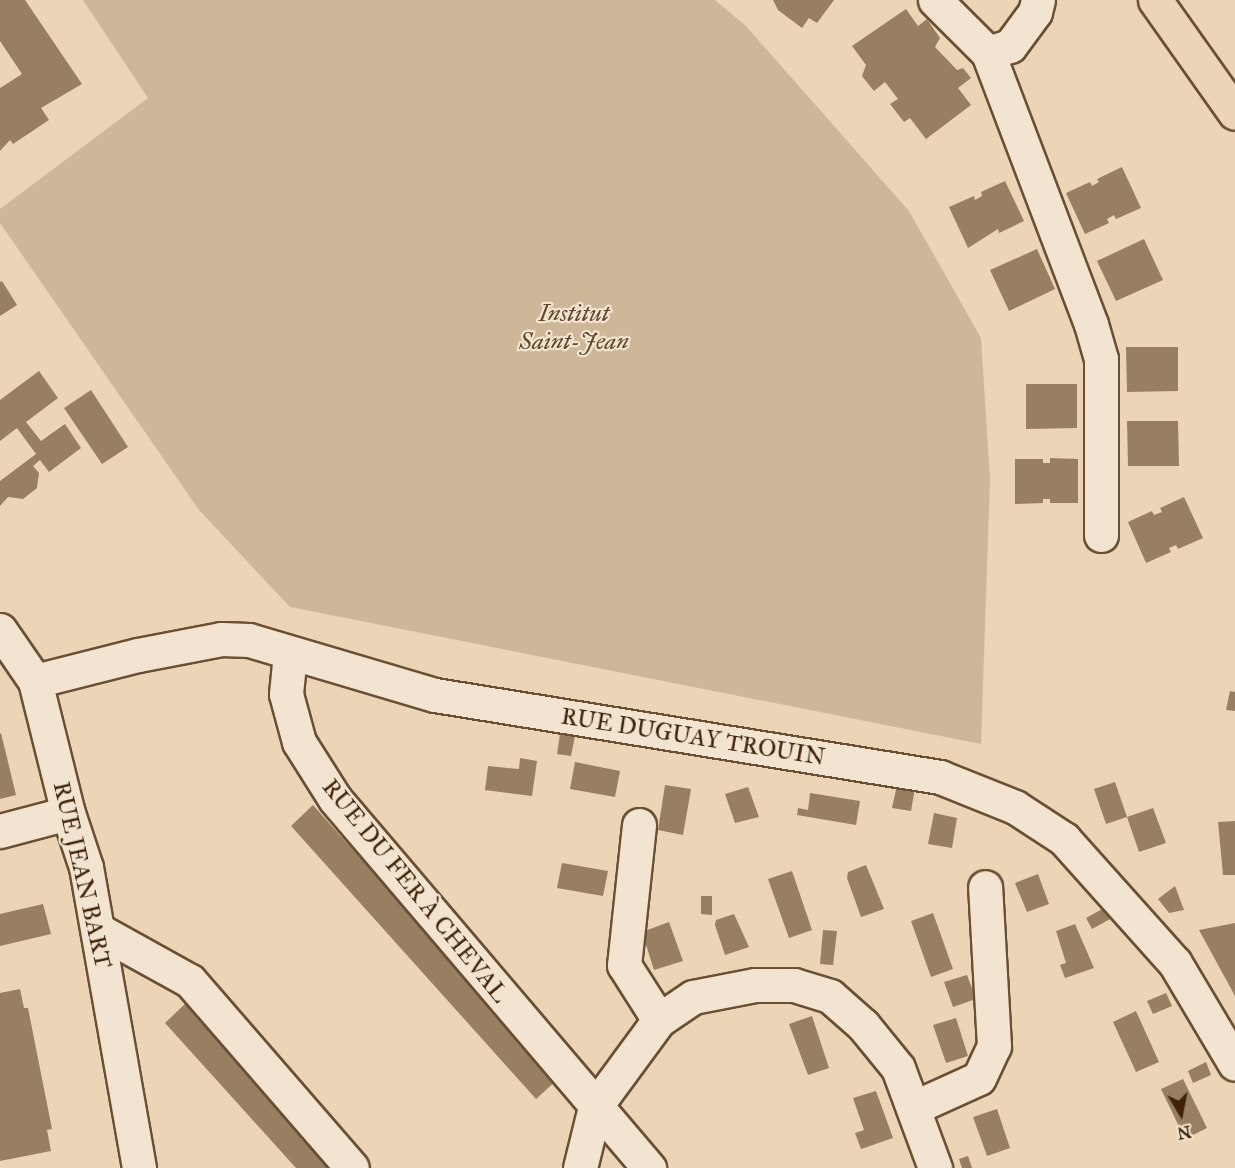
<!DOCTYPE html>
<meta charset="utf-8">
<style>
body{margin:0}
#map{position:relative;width:1235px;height:1168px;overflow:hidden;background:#ebd5b6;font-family:"IM FELL Great Primer",serif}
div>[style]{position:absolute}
.green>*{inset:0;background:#ceb798}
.building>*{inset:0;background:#987f62}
.roads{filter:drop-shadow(2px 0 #6a4f33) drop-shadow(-2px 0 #6a4f33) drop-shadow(0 2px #6a4f33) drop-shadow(0 -2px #6a4f33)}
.minor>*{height:33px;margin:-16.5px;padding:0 16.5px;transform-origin:16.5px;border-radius:16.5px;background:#f2e4d0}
.major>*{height:33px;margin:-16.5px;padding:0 16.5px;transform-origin:16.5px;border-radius:16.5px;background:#ebd5b6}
span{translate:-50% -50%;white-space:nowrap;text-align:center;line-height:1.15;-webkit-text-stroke:4.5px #f2e4d0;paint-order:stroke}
.park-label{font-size:24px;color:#63472b;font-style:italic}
.street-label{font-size:24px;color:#3f2207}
.north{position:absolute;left:1151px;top:1084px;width:60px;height:60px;-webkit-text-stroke:4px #f2e4d0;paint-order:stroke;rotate:170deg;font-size:16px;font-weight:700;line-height:24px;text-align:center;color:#3f2207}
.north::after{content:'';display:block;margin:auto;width:21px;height:27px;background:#3f2207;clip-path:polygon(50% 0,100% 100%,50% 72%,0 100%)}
</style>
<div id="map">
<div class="green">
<i style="clip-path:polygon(83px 0,715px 0,745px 25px,909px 211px,981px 338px,990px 479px,981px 744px,290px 607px,199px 510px,0 223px,0 209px,148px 98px)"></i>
</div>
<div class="building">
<i style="clip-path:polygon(0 0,25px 0,82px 84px,41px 108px,49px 120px,13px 144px,10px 140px,0 151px,0 88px,22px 74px,0 41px)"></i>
<i style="clip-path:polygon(773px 0,834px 0,817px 23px,809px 18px,802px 28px,778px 10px)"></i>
<i style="clip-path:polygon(906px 9px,918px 26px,927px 19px,940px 38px,935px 47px,957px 70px,963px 68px,971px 78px,958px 88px,971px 105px,926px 139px,910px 118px,904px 122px,890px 104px,898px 99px,885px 82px,874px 91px,862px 76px,866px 65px,852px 46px)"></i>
<i style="clip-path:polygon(1122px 167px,1141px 208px,1116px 219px,1114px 215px,1107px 219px,1109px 223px,1085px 234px,1066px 193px,1090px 182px,1092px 186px,1099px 182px,1097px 179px)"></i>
<i style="clip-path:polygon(1005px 181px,1024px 221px,999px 233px,998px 229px,968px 248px,949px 207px,974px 196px,975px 200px,982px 196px,981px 192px)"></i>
<i style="clip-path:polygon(1144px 239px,1163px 280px,1116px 301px,1097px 261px)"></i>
<i style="clip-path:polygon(1037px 249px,1055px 289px,1009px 311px,990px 270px)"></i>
<i style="clip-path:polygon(2px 281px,17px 305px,0 316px,0 282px)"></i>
<i style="clip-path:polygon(1126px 347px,1178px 347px,1178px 391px,1127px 392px)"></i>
<i style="clip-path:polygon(39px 371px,58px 398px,26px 422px,41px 441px,65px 424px,81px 448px,49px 472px,40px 460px,33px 466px,39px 473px,37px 488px,23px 499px,8px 497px,0 506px,0 481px,36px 454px,17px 428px,0 441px,0 400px)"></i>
<i style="clip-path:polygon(1026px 384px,1077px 384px,1077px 428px,1026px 429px)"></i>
<i style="clip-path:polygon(91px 390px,128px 447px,102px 464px,64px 408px)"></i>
<i style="clip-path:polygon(1127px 421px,1178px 421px,1179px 466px,1128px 466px)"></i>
<i style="clip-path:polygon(1050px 458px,1078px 459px,1078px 503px,1050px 503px,1050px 499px,1043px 499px,1043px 503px,1015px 504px,1015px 459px,1043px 459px,1043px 463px,1050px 463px)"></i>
<i style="clip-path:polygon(1184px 497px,1203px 538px,1178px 549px,1176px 545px,1169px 548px,1171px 552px,1146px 563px,1128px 522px,1152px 511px,1154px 515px,1162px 512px,1160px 508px)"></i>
<i style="clip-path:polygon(1230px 691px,1235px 692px,1235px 711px,1226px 710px)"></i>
<i style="clip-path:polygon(1px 733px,16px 795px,0 799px,0 734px)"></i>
<i style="clip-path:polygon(560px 734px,575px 736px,571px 756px,557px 754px)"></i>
<i style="clip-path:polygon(520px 758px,537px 761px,532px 796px,485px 790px,488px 766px,519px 769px)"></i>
<i style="clip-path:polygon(575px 762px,620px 771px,615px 797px,570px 789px)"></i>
<i style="clip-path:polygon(1115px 782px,1127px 817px,1106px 824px,1094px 789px)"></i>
<i style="clip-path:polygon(665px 785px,691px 789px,683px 835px,658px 830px)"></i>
<i style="clip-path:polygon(897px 785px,915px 788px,911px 811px,892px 808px)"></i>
<i style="clip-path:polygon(748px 787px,759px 817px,735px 823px,725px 794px)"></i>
<i style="clip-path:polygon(810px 793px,860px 801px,856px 825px,797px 815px,798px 808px,808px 810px)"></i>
<i style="clip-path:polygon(313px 805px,558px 1079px,536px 1099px,291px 826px)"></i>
<i style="clip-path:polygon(1153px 808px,1166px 843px,1139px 852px,1127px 817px)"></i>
<i style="clip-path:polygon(934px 813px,957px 818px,952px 848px,928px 844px)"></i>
<i style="clip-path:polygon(1235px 821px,1235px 875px,1223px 875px,1218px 822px)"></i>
<i style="clip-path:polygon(562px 863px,608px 871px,603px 896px,557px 888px)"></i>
<i style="clip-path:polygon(866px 865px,884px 909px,861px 917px,847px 878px,848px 872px)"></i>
<i style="clip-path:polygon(792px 871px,812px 930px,789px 938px,768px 879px)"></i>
<i style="clip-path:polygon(1038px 874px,1049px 904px,1027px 912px,1015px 883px)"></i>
<i style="clip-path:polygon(1175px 886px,1184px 910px,1169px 913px,1158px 899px)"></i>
<i style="clip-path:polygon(701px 896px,712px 896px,712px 915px,701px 914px)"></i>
<i style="clip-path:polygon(43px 904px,51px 934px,0 946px,0 914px)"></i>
<i style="clip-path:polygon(1106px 907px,1112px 918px,1092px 929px,1086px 918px)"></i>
<i style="clip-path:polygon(933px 913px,953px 969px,931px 977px,911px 921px)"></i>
<i style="clip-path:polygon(734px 914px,749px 947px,725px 955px,715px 925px,716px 920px)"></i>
<i style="clip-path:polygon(669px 922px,683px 961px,654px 970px,642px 932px)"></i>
<i style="clip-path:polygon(1235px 923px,1235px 996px,1199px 930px)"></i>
<i style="clip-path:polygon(1075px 924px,1094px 968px,1065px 978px,1060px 965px,1066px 963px,1056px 931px)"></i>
<i style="clip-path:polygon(823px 930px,837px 931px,833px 965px,820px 964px)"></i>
<i style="clip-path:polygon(967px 975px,976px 999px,953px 1007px,944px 982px)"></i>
<i style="clip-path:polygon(20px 989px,24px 1008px,28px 1008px,52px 1129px,47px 1130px,51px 1151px,0 1161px,0 993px)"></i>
<i style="clip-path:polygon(1166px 993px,1172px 1006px,1153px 1014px,1147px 1001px)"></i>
<i style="clip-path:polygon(187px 1002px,337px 1168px,296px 1168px,165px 1023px)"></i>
<i style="clip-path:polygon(1136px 1011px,1159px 1062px,1136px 1072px,1113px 1022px)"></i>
<i style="clip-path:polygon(812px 1016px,829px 1068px,808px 1075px,789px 1024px)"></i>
<i style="clip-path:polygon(956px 1018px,968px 1056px,946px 1063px,933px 1025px)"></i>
<i style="clip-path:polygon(1206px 1062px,1211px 1075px,1193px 1083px,1188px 1071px)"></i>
<i style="clip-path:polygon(1183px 1079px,1207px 1128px,1185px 1139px,1161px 1089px)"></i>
<i style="clip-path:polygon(876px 1091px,893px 1138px,861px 1149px,855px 1133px,864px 1130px,853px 1098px)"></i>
<i style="clip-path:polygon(997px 1109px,1010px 1148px,987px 1156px,973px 1117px)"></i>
<i style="clip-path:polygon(968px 1156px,972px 1168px,962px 1168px,959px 1159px)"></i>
</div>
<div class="roads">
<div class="minor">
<i style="left:935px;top:0;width:75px;rotate:45deg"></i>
<i style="left:988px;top:53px;width:290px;rotate:69.2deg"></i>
<i style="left:1091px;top:324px;width:36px;rotate:74deg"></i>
<i style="left:1101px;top:359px;width:176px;rotate:90deg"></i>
<i style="left:988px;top:53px;width:23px;rotate:-18deg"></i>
<i style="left:1010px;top:46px;width:42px;rotate:-53.7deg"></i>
<i style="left:1035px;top:12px;width:12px;rotate:-76deg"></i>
<i style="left:0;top:630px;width:62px;rotate:55.5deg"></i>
<i style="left:35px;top:681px;width:136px;rotate:76deg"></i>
<i style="left:68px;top:813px;width:57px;rotate:71.6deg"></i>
<i style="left:86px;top:867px;width:306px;rotate:80deg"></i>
<i style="left:290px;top:653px;width:41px;rotate:95.6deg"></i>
<i style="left:286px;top:694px;width:50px;rotate:74.8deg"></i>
<i style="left:299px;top:742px;width:67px;rotate:57.7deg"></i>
<i style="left:335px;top:799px;width:485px;rotate:49.6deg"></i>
<i style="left:35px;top:681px;width:106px;rotate:-14.2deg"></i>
<i style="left:138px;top:655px;width:85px;rotate:-10.9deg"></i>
<i style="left:221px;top:639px;width:28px;rotate:2deg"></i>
<i style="left:249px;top:640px;width:194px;rotate:16.5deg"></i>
<i style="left:435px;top:695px;width:512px;rotate:9.22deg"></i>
<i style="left:940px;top:777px;width:81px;rotate:21.8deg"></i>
<i style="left:1015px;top:807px;width:59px;rotate:33.1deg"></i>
<i style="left:1064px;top:839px;width:166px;rotate:48.2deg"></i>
<i style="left:1175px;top:963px;width:117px;rotate:59.3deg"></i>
<i style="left:639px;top:825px;width:141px;rotate:96.1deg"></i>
<i style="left:624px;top:965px;width:65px;rotate:57.5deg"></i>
<i style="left:0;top:831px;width:70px;rotate:-14.8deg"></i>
<i style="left:98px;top:930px;width:105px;rotate:29deg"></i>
<i style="left:190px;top:981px;width:247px;rotate:49.1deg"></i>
<i style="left:913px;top:1108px;width:72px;rotate:-24.4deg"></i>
<i style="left:979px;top:1078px;width:35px;rotate:-65deg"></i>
<i style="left:994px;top:1046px;width:159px;rotate:-93.2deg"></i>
<i style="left:580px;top:1168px;width:63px;rotate:-76.2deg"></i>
<i style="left:595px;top:1107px;width:108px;rotate:-53.7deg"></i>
<i style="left:659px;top:1020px;width:41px;rotate:-34.1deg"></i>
<i style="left:693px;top:997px;width:63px;rotate:-11deg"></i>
<i style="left:755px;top:985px;width:39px"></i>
<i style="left:794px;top:985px;width:38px;rotate:17deg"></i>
<i style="left:830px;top:996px;width:44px;rotate:41.3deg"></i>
<i style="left:863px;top:1025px;width:55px;rotate:50.9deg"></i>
<i style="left:898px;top:1068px;width:107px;rotate:69.7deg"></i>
</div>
<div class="major">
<i style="left:1155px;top:0;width:138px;rotate:54.7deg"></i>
</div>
</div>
<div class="park-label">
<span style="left:574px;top:328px">Institut<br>Saint-Jean</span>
</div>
<div class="street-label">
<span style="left:693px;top:737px;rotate:9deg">RUE DUGUAY TROUIN</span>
<span style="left:82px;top:875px;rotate:77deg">RUE JEAN BART</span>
<span style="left:415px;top:891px;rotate:51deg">RUE DU FER À CHEVAL</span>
</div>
<div class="north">N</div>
</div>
